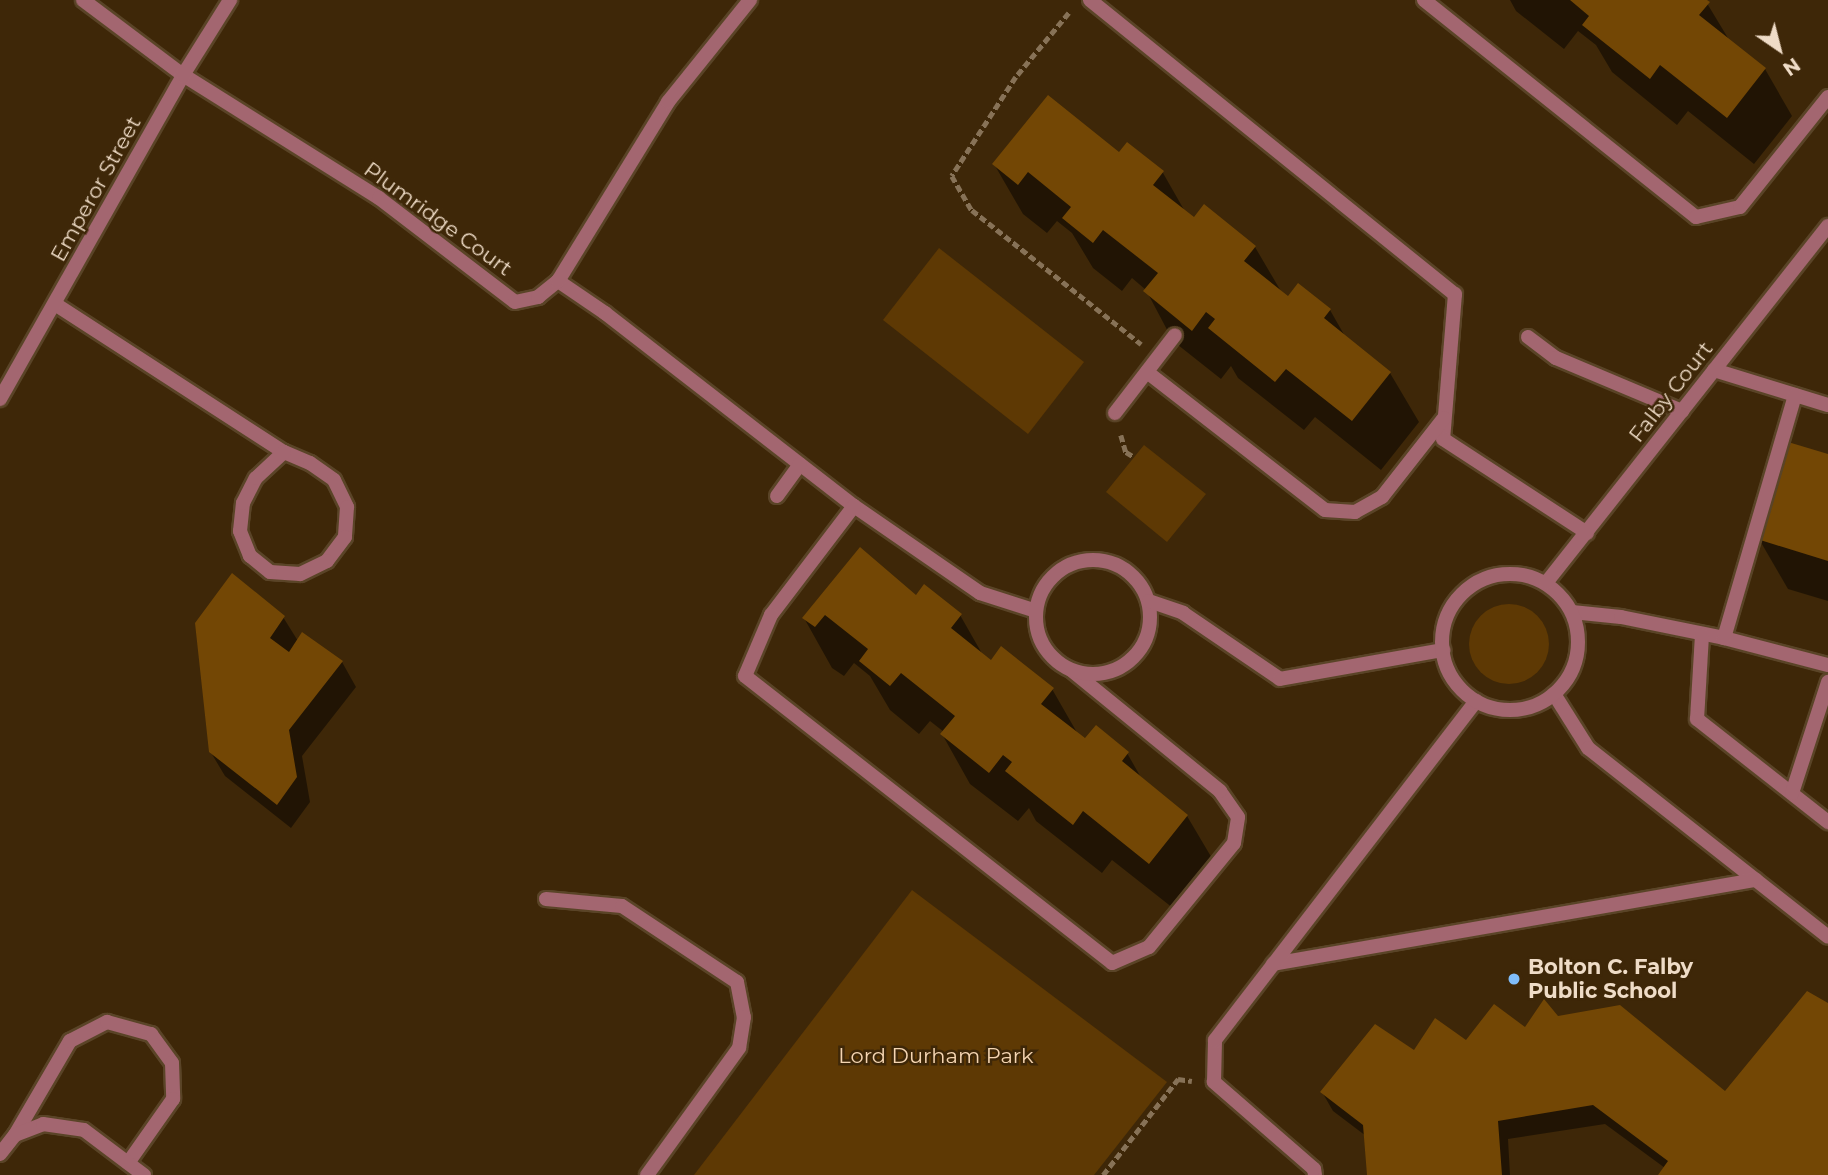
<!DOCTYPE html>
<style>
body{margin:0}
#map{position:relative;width:1828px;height:1175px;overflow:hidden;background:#3e2708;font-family:Montserrat,sans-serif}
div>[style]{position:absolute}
.green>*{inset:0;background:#5e3904}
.round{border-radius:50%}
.shadow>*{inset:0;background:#0007}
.building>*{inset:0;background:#734705}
.path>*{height:4.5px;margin-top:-2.25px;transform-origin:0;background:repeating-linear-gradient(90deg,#877257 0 7px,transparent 0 10.5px)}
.roads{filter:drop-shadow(2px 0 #5a4427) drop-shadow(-2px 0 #5a4427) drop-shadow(0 2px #5a4427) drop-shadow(0 -2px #5a4427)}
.service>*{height:14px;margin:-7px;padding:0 7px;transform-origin:7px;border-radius:7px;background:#a36670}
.service>.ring{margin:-7px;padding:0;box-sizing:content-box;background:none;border:14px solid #a36670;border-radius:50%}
.minor>*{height:14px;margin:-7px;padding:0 7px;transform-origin:7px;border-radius:7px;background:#a36670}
.minor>.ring{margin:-7px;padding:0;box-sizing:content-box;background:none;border:14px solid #a36670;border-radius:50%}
.dots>*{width:19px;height:19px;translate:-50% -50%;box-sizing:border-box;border:4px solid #3e2708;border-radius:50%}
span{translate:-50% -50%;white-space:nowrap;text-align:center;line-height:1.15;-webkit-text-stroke:5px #3e2708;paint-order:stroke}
.street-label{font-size:21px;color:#efdcc7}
.poi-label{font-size:21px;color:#efdcc7;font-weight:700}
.left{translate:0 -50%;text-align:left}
.park-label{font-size:21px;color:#f5d5b2}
.north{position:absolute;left:1744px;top:14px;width:70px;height:70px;-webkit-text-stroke:5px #3e2708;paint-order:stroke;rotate:145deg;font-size:19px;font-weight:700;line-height:28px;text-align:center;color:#efdcc7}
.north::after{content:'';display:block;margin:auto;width:24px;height:32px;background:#efdcc7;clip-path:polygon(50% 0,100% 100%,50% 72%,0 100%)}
</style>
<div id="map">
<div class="green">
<i style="clip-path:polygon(939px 248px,1084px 362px,1028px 434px,883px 320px)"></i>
<i style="clip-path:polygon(1144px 445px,1206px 494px,1167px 542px,1106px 492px)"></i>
<i class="round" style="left:1469px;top:604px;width:80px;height:80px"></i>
<i style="clip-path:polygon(912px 890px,1167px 1082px,1094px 1175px,694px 1175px)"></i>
</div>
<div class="shadow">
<i style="clip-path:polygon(1510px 0,1705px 0,1731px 43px,1765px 69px,1792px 116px,1754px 164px,1688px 111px,1677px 125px,1612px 72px,1596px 45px,1578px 31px,1564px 49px,1516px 11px)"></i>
<i style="clip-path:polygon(1127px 144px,1163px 173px,1187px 215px,1255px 247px,1282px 293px,1288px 298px,1299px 285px,1330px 310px,1346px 338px,1390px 373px,1419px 422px,1381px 470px,1315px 417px,1304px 430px,1238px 378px,1231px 366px,1221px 379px,1173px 341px,1146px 290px,1132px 278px,1122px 291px,1093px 268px,1072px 233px,1057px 221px,1047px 233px,1023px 214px,994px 164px,1119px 154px)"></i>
<i style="clip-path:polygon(1828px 456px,1828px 601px,1788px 589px,1759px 539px)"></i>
<i style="clip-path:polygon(916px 597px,960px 615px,984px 657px,1052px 689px,1079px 736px,1127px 753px,1143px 781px,1187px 816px,1216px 865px,1178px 912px,1112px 860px,1102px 873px,1036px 821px,1029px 808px,1018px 821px,970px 784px,942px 734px,944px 732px,930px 721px,919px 734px,890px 710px,870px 676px,854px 663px,844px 676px,832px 668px,804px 618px)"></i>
<i style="clip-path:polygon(283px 617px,298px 641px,302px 634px,342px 662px,356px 687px,302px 756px,310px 802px,291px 828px,225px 776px,210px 751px,197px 624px)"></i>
<i style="clip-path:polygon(1828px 1005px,1828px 1175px,1660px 1175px,1665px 1168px,1605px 1124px,1508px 1139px,1510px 1175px,1368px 1175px,1366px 1136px,1333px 1111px,1322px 1092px,1415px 1053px,1525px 1030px,1558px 1018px,1725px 1093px)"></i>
</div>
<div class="building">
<i style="clip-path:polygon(1570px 0,1707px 0,1710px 2px,1699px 15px,1766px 68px,1727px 118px,1660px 65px,1650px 79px,1582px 25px,1589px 16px)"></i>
<i style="clip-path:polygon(1048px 95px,1119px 152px,1127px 142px,1164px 171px,1153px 185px,1194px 217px,1204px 204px,1256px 246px,1244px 261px,1288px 296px,1298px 283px,1331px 309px,1324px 318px,1391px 372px,1352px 421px,1286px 369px,1275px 382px,1208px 328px,1215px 319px,1206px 312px,1192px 331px,1143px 291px,1158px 273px,1103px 230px,1093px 243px,1062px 218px,1071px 207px,1028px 172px,1018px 185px,992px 164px)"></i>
<i style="clip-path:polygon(1788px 442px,1828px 454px,1828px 561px,1757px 539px)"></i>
<i style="clip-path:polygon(860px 547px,916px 595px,924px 584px,962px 614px,951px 628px,991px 660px,1001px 646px,1054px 688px,1041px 704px,1085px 738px,1096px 725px,1129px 752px,1122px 761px,1188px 815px,1149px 864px,1083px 811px,1073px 825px,1005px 771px,1012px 762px,1003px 755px,989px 773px,940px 734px,955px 716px,901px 673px,890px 686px,859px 661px,868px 649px,825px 615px,815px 627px,802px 618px)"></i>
<i style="clip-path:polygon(232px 573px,285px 616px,270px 638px,289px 652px,302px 632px,343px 661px,289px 730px,297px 777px,277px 805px,209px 752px,195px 623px)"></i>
<i style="clip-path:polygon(1807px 991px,1828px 1003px,1828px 1175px,1658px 1175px,1668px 1161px,1593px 1105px,1498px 1121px,1502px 1175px,1367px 1175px,1363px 1125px,1320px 1092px,1375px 1024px,1414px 1050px,1435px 1018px,1466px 1040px,1494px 1004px,1525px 1027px,1544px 999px,1558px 1016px,1620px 1005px,1725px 1091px)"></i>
</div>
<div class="path">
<i style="left:1069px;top:13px;width:83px;rotate:129.6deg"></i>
<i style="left:1016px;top:77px;width:118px;rotate:122.9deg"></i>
<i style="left:952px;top:176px;width:39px;rotate:60deg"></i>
<i style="left:972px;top:210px;width:216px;rotate:38.4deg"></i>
<i style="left:1121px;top:435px;width:18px;rotate:74deg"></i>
<i style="left:1126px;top:452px;width:9px;rotate:32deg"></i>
<i style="left:1103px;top:1175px;width:122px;rotate:-52deg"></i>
<i style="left:1178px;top:1079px;width:14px;rotate:8deg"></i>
</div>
<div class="roads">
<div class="service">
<i style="left:1090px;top:0;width:469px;rotate:38.9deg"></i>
<i style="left:1455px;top:294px;width:145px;rotate:94.7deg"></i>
<i style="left:1443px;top:439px;width:172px;rotate:33.1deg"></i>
<i style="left:1424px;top:0;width:348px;rotate:38.6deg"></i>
<i style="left:1696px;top:217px;width:45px;rotate:-12.8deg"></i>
<i style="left:1740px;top:207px;width:141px;rotate:-51.3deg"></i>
<i style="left:558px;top:281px;width:57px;rotate:34.2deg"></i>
<i style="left:605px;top:313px;width:315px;rotate:37.8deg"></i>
<i style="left:854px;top:506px;width:153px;rotate:34.6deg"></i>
<i style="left:980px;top:593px;width:59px;rotate:17.8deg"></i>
<i style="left:55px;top:304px;width:273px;rotate:32.9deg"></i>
<i style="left:284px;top:452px;width:28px;rotate:23deg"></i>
<i style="left:310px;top:463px;width:29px;rotate:35deg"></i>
<i style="left:334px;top:480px;width:30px;rotate:64deg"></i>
<i style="left:347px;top:507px;width:30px;rotate:94deg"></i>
<i style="left:345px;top:537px;width:30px;rotate:127deg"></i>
<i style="left:327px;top:561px;width:30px;rotate:154deg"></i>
<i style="left:300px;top:574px;width:30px;rotate:-176deg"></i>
<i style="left:270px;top:572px;width:26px;rotate:-141deg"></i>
<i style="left:250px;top:556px;width:27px;rotate:-112deg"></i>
<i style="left:240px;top:531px;width:28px;rotate:-84deg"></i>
<i style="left:243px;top:503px;width:28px;rotate:-63deg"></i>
<i style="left:256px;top:478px;width:38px;rotate:-43deg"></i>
<i style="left:1528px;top:337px;width:35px;rotate:37deg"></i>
<i style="left:1556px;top:358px;width:137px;rotate:22.8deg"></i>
<i style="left:1714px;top:370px;width:119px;rotate:17.1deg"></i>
<i style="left:1147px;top:372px;width:225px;rotate:37.8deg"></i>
<i style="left:1325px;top:510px;width:30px;rotate:4deg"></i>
<i style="left:1355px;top:512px;width:31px;rotate:-29deg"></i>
<i style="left:1382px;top:497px;width:100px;rotate:-51.9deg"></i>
<i style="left:1115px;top:413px;width:98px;rotate:-52.4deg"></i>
<i style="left:777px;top:496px;width:39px;rotate:-54deg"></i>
<i style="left:854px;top:506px;width:137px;rotate:127.3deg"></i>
<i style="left:771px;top:615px;width:66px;rotate:113.1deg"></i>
<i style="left:745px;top:676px;width:466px;rotate:38deg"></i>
<i style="left:1112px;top:963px;width:40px;rotate:-23.4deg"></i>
<i style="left:1149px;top:947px;width:134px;rotate:-50.7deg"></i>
<i style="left:1234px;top:843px;width:26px;rotate:-81deg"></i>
<i style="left:1238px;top:817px;width:32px;rotate:-125deg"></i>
<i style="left:1220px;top:791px;width:192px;rotate:-140.9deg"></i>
<i class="ring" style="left:1036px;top:560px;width:100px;height:100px"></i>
<i style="left:1149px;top:601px;width:36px;rotate:19deg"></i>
<i style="left:1183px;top:613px;width:117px;rotate:34.2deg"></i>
<i style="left:1280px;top:679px;width:166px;rotate:-10.1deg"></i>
<i style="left:1572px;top:612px;width:49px;rotate:5.8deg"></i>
<i style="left:1621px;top:617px;width:105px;rotate:11.5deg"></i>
<i style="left:1724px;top:638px;width:107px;rotate:14.6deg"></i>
<i style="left:1702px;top:635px;width:84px;rotate:93.4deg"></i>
<i style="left:1697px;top:719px;width:167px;rotate:38.2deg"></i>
<i style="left:1724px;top:638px;width:253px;rotate:-73.7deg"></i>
<i style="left:1554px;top:694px;width:64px;rotate:57.8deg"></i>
<i style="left:1588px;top:748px;width:305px;rotate:38.2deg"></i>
<i style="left:1792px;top:793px;width:117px;rotate:-72deg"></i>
<i style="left:1273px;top:964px;width:490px;rotate:-9.9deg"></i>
<i style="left:1315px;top:1175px;width:6px;rotate:-99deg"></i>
<i style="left:1314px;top:1169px;width:133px;rotate:-139deg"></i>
<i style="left:1214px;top:1082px;width:42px;rotate:-88.6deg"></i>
<i style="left:1215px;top:1040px;width:428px;rotate:-52.4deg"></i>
</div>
<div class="minor">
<i style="left:83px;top:0;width:125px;rotate:36.9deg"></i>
<i style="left:183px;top:75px;width:231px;rotate:32.1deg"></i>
<i style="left:379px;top:198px;width:171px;rotate:37.4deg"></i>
<i style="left:515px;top:302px;width:24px;rotate:-12deg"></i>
<i style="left:538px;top:297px;width:26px;rotate:-39deg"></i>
<i style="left:558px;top:281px;width:210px;rotate:-58.4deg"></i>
<i style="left:668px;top:102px;width:131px;rotate:-51.2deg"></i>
<i style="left:0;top:399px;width:372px;rotate:-60.5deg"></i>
<i style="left:183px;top:75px;width:89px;rotate:-57.9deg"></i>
<i class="ring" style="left:1442px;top:574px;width:122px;height:122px"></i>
<i style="left:1546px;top:583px;width:455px;rotate:-51.7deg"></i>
<i style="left:546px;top:899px;width:76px;rotate:5.3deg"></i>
<i style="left:622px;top:906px;width:138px;rotate:33.5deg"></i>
<i style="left:737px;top:982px;width:36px;rotate:79deg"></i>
<i style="left:744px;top:1017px;width:31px;rotate:99deg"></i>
<i style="left:739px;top:1048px;width:157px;rotate:125.9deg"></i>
<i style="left:15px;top:1135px;width:109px;rotate:-59.7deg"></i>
<i style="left:70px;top:1041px;width:42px;rotate:-27.2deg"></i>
<i style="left:107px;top:1022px;width:46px;rotate:15.3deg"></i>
<i style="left:151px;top:1034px;width:36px;rotate:54deg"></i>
<i style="left:172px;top:1063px;width:36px;rotate:88deg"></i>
<i style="left:173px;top:1099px;width:78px;rotate:125.1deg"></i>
<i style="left:0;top:1154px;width:24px;rotate:-52deg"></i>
<i style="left:15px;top:1135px;width:30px;rotate:-21deg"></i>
<i style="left:43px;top:1124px;width:41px;rotate:8.3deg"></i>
<i style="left:84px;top:1130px;width:75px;rotate:36.9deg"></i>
</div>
</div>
<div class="dots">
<i style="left:1514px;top:979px;background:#80bdfa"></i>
</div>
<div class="street-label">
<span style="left:96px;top:189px;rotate:-61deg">Emperor Street</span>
<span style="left:438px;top:219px;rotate:36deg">Plumridge Court</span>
<span style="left:1671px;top:392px;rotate:-52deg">Falby Court</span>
</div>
<div class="poi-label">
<span class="left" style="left:1528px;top:979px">Bolton C. Falby<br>Public School</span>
</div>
<div class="park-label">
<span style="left:936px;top:1056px">Lord Durham Park</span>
</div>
<div class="north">N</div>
</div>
